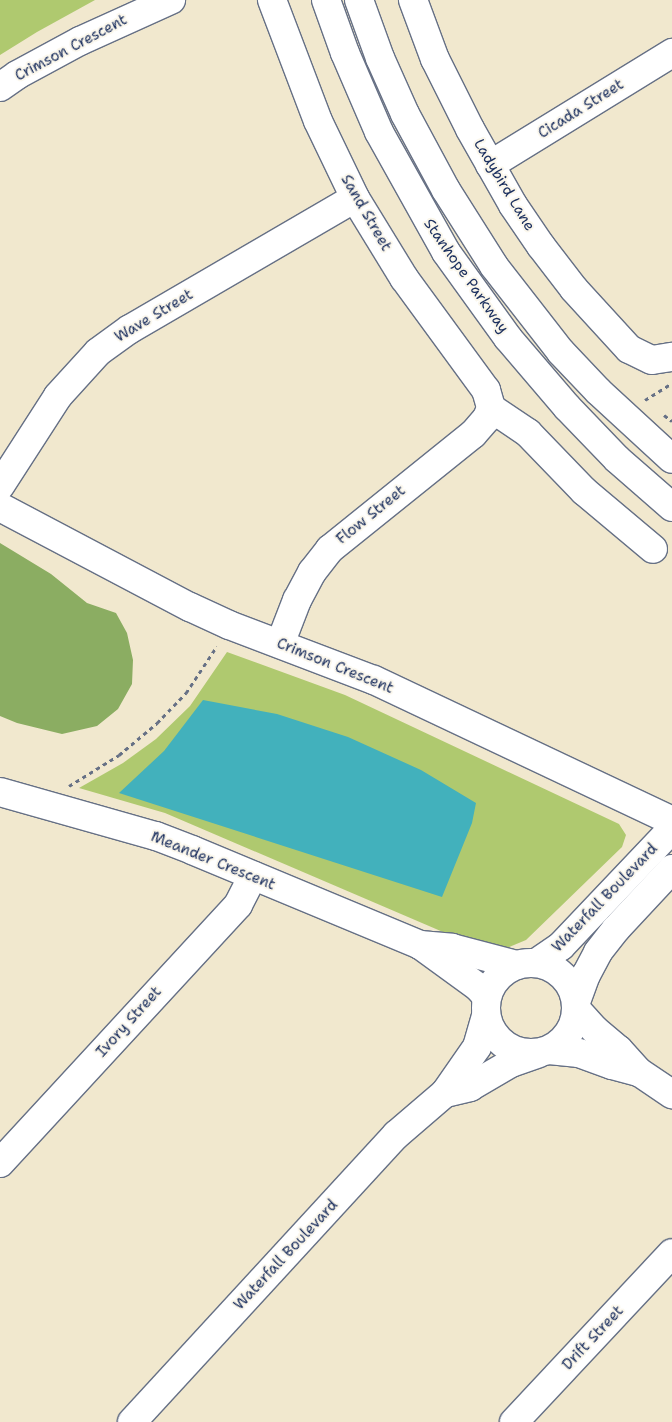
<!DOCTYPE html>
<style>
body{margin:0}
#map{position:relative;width:672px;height:1422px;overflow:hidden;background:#f1e8ce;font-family:"Shantell Sans",sans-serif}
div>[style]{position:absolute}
.green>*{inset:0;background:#afc96f}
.forest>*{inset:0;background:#8bad62}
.water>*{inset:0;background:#42b1bc}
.path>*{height:3px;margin-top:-1.5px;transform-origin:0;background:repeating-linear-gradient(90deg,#667085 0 4px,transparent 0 8px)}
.roads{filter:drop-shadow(1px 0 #667085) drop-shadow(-1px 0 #667085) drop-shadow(0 1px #667085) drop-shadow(0 -1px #667085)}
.minor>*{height:28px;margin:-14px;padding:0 14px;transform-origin:14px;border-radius:14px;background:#fff}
.minor>.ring{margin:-14px;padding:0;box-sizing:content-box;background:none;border:28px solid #fff;border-radius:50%}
.major>*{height:28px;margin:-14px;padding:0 14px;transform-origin:14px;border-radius:14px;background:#fff}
span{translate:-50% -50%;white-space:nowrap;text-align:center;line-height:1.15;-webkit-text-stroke:4px #fbf7ec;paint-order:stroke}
.street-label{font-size:15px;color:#1b2f5e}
</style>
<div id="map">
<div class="green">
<i style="clip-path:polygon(0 0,95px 0,37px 32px,0 55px)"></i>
<i style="clip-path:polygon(227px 652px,345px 695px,619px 824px,626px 835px,622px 847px,526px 940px,507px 948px,443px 932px,165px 813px,79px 788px,123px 763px,156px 739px,190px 706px)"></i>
</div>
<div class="forest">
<i style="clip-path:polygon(0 543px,51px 574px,87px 603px,116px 613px,127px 633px,133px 660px,132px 684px,118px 709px,97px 726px,62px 734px,17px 723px,0 716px)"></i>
</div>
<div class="water">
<i style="clip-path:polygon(203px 700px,277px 714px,348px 737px,421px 770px,476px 803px,472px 823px,442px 897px,119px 793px,164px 751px)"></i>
</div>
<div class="path">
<i style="left:645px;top:400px;width:31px;rotate:-32deg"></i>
<i style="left:664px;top:415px;width:10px;rotate:37deg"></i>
<i style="left:69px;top:786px;width:59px;rotate:-31.8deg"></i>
<i style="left:119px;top:755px;width:50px;rotate:-40.1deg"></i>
<i style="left:157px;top:723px;width:42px;rotate:-46deg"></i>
<i style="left:186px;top:693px;width:56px;rotate:-56.6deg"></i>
</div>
<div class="roads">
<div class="minor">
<i style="left:272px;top:0;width:129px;rotate:69.2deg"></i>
<i style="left:318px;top:121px;width:85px;rotate:64.3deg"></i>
<i style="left:355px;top:198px;width:94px;rotate:58.5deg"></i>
<i style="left:404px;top:278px;width:139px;rotate:53.8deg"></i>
<i style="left:486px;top:390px;width:19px;rotate:74deg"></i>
<i style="left:491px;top:408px;width:11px;rotate:112deg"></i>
<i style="left:487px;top:418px;width:21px;rotate:131deg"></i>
<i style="left:473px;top:434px;width:184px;rotate:141.2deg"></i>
<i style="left:330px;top:549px;width:29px;rotate:128deg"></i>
<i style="left:312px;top:572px;width:32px;rotate:118deg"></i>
<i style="left:297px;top:600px;width:47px;rotate:111.1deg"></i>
<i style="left:413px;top:0;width:63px;rotate:69.6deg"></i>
<i style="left:435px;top:59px;width:78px;rotate:63.4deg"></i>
<i style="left:470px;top:129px;width:87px;rotate:60.5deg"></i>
<i style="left:513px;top:205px;width:50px;rotate:55.7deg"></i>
<i style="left:541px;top:246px;width:54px;rotate:52.5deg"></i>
<i style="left:574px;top:289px;width:81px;rotate:47.5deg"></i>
<i style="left:629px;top:349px;width:25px;rotate:26deg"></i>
<i style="left:652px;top:360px;width:20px;rotate:-9deg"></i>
<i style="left:0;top:87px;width:21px;rotate:-35deg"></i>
<i style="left:17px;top:75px;width:72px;rotate:-28.4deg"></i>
<i style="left:80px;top:41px;width:100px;rotate:-24.3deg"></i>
<i style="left:490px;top:165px;width:214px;rotate:-31.6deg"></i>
<i style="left:491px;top:408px;width:45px;rotate:34deg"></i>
<i style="left:528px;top:433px;width:81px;rotate:46deg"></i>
<i style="left:584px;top:491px;width:90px;rotate:40deg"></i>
<i style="left:0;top:486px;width:107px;rotate:-57.2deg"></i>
<i style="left:58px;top:396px;width:59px;rotate:-47.7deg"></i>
<i style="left:98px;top:352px;width:39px;rotate:-36deg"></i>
<i style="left:130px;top:329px;width:260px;rotate:-30.2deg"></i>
<i style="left:0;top:507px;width:215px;rotate:27.8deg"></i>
<i style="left:190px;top:607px;width:43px;rotate:24.8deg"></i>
<i style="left:229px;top:625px;width:155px;rotate:20.8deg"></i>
<i style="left:374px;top:680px;width:330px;rotate:25.3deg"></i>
<i style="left:0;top:792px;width:162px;rotate:15.8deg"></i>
<i style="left:156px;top:836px;width:39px;rotate:21deg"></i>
<i style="left:192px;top:850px;width:247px;rotate:22.6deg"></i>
<i style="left:420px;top:945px;width:32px;rotate:5deg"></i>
<i style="left:452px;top:948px;width:67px;rotate:14.7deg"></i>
<i style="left:423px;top:947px;width:68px;rotate:36deg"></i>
<i style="left:478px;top:987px;width:13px;rotate:48deg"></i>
<i class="ring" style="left:486px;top:963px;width:62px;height:62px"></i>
<i style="left:536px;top:963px;width:30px;rotate:-34deg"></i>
<i style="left:561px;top:946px;width:161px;rotate:-46.5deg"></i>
<i style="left:576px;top:1002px;width:29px;rotate:-70deg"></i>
<i style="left:586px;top:975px;width:26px;rotate:-62deg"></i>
<i style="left:598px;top:952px;width:29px;rotate:-52deg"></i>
<i style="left:616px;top:929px;width:82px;rotate:-47deg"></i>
<i style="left:577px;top:1010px;width:27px;rotate:48deg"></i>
<i style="left:595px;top:1030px;width:31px;rotate:40deg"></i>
<i style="left:619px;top:1050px;width:30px;rotate:48deg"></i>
<i style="left:639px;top:1072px;width:40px;rotate:34deg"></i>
<i style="left:549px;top:1050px;width:30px;rotate:6deg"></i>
<i style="left:579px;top:1053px;width:35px;rotate:20deg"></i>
<i style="left:612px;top:1065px;width:27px;rotate:15deg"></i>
<i style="left:445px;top:1093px;width:26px;rotate:-13deg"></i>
<i style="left:470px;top:1087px;width:48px;rotate:-30.3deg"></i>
<i style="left:511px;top:1063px;width:28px;rotate:-19deg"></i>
<i style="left:0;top:1163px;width:351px;rotate:-47.3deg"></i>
<i style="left:238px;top:905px;width:33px;rotate:-63deg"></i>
<i style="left:132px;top:1422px;width:390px;rotate:-47.4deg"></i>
<i style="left:396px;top:1135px;width:65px;rotate:-40.6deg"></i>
<i style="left:445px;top:1093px;width:56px;rotate:-55.2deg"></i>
<i style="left:477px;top:1047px;width:33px;rotate:-74deg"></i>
<i style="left:514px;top:1422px;width:231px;rotate:-46.9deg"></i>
</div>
<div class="major">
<i style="left:326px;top:0;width:56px;rotate:70.3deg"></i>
<i style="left:345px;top:53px;width:86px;rotate:66.7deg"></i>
<i style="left:379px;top:132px;width:137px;rotate:60.8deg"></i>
<i style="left:446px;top:252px;width:106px;rotate:54.2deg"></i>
<i style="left:508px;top:338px;width:91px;rotate:49.5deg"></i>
<i style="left:567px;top:407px;width:72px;rotate:46.1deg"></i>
<i style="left:617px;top:459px;width:73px;rotate:41.1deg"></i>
<i style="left:359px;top:0;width:62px;rotate:70.1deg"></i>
<i style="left:380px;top:58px;width:61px;rotate:65.9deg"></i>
<i style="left:405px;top:114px;width:86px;rotate:61.7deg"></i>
<i style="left:446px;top:190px;width:90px;rotate:57.7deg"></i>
<i style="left:494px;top:266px;width:109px;rotate:52.1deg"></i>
<i style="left:561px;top:352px;width:54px;rotate:46.5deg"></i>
<i style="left:598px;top:391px;width:100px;rotate:42.6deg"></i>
</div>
</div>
<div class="street-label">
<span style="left:71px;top:48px;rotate:-28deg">Crimson Crescent</span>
<span style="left:581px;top:109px;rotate:-32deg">Cicada Street</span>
<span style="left:504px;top:185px;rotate:59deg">Ladybird Lane</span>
<span style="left:366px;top:213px;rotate:60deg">Sand Street</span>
<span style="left:466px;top:276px;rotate:55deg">Stanhope Parkway</span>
<span style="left:154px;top:316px;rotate:-31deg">Wave Street</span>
<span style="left:371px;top:515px;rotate:-39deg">Flow Street</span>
<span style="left:335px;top:666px;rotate:22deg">Crimson Crescent</span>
<span style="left:213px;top:861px;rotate:22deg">Meander Crescent</span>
<span style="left:605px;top:898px;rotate:-46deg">Waterfall Boulevard</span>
<span style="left:129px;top:1022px;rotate:-48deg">Ivory Street</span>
<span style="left:286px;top:1255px;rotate:-47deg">Waterfall Boulevard</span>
<span style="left:593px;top:1338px;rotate:-47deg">Drift Street</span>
</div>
</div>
